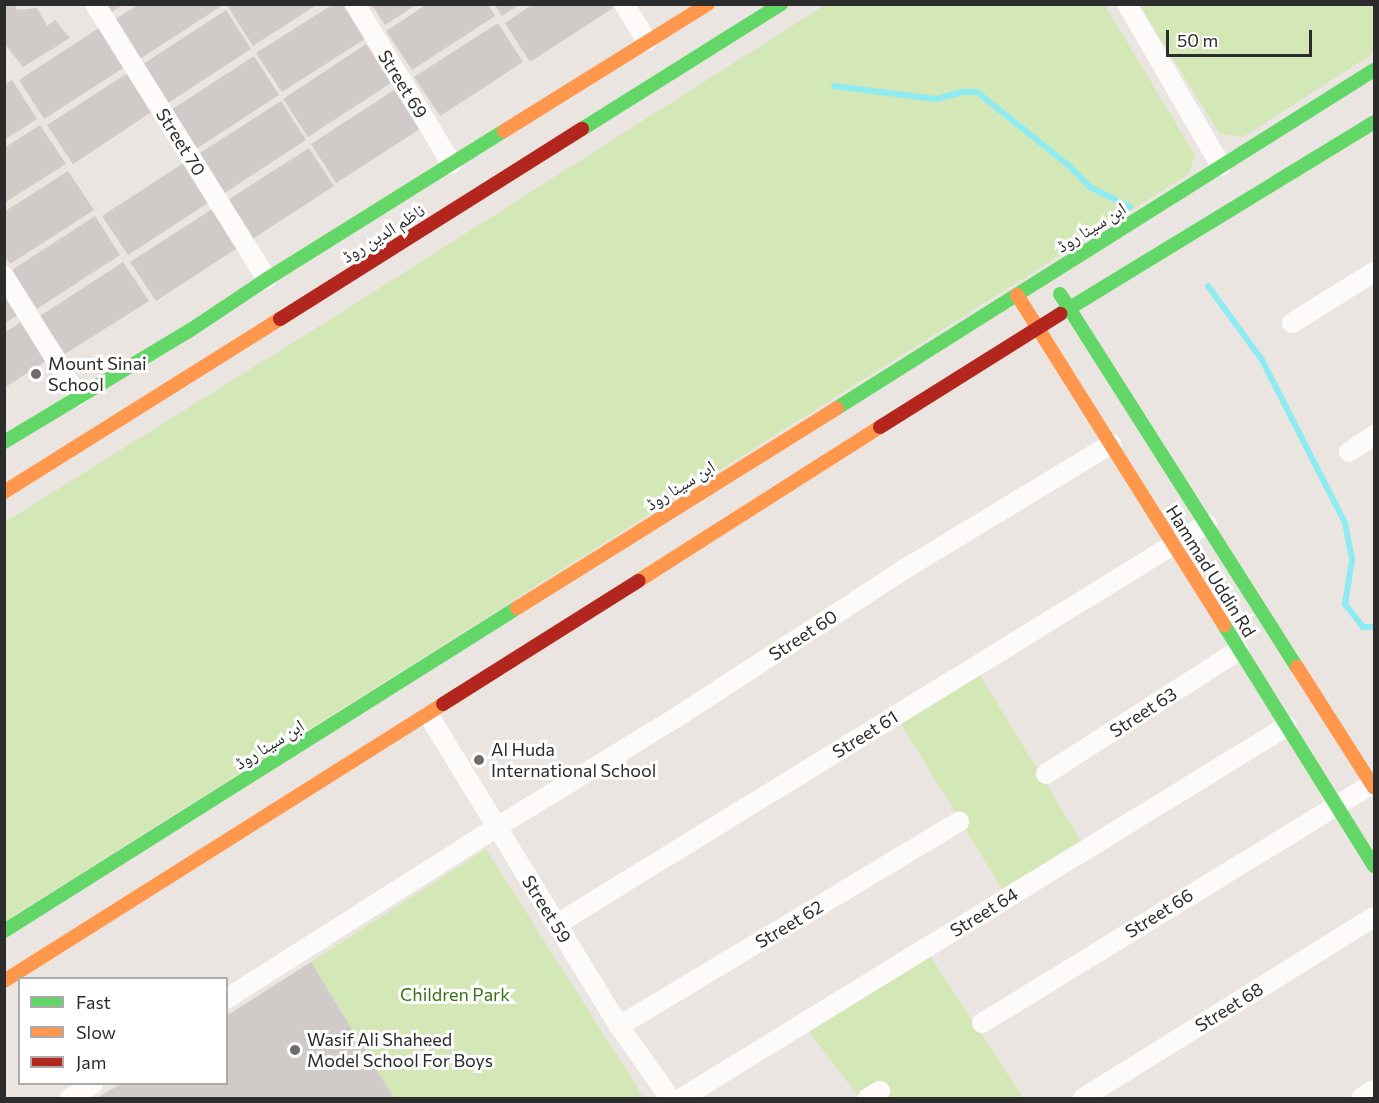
<!DOCTYPE html>
<meta charset="utf-8">
<style>
body{margin:0}
#map{position:relative;width:1379px;height:1103px;overflow:hidden;background:#ebe5e1;font-family:Commissioner,"Noto Naskh Arabic",sans-serif}
div>[style]{position:absolute}
.green>*{inset:0;background:#d4e8b7}
.stream>*{height:6px;margin:-3px;padding:0 3px;transform-origin:3px;border-radius:3px;background:#8febf2}
.building>*{inset:0;background:#d0cbc8}
.street>*{height:20px;margin:-10px;padding:0 10px;transform-origin:10px;border-radius:10px;background:#fcfbfa}
.fast>*{height:14px;margin:-7px;padding:0 7px;transform-origin:7px;border-radius:7px;background:#63d668}
.slow>*{height:14px;margin:-7px;padding:0 7px;transform-origin:7px;border-radius:7px;background:#ff974d}
.jam>*{height:14px;margin:-7px;padding:0 7px;transform-origin:7px;border-radius:7px;background:#b3261e}
.dots>*{width:16px;height:16px;translate:-50% -50%;box-sizing:border-box;border:3px solid #fff;border-radius:50%}
span{translate:-50% -50%;white-space:nowrap;text-align:center;line-height:1.15;-webkit-text-stroke:6px #fff;paint-order:stroke}
.street-label{font-size:18px;color:#2c2c2c}
.poi-label{font-size:18px;color:#2c2c2c}
.left{translate:0 -50%;text-align:left}
.park-label{font-size:18px;color:#387114}
.frame{position:absolute;inset:0;border:6px solid #2c2c2c;pointer-events:none}
.legend{position:absolute;left:18px;top:977px;width:210px;height:108px;box-sizing:border-box;background:#fff;border:2px solid #ababab;margin:0;padding:8px 10px;list-style:none;font-size:18px;color:#2c2c2c}
.legend li{display:flex;align-items:center;gap:12px;height:30px}
.legend b{width:30px;border:2px solid #ababab}
.scale{position:absolute;left:1166px;top:30px;width:146px;height:27px;box-sizing:border-box;border:3px solid #2c2c2c;border-top:0;padding-left:8px;font-size:18px;line-height:21px;white-space:nowrap;color:#2c2c2c;-webkit-text-stroke:4px #fff;paint-order:stroke}
</style>
<div id="map">
<div class="green">
<i style="clip-path:polygon(825px 5px,1105px 5px,1195px 155px,1189px 174px,5px 921px,5px 522px,334px 317px)"></i>
<i style="clip-path:polygon(1139px 5px,1374px 5px,1374px 53px,1243px 137px,1220px 134px)"></i>
<i style="clip-path:polygon(977px 670px,1081px 841px,1002px 889px,898px 719px)"></i>
<i style="clip-path:polygon(486px 849px,644px 1098px,394px 1098px,311px 962px)"></i>
<i style="clip-path:polygon(929px 954px,1023px 1098px,890px 1098px,881px 1085px,858px 1096px,807px 1029px)"></i>
</div>
<div class="stream">
<i style="left:834px;top:86px;width:102px;rotate:7.3deg"></i>
<i style="left:935px;top:99px;width:29px;rotate:-14deg"></i>
<i style="left:963px;top:92px;width:14px"></i>
<i style="left:977px;top:92px;width:115px;rotate:38.7deg"></i>
<i style="left:1067px;top:164px;width:33px;rotate:45deg"></i>
<i style="left:1090px;top:187px;width:45px;rotate:26.6deg"></i>
<i style="left:1208px;top:286px;width:92px;rotate:53.9deg"></i>
<i style="left:1262px;top:360px;width:183px;rotate:63deg"></i>
<i style="left:1345px;top:523px;width:38px;rotate:79deg"></i>
<i style="left:1352px;top:560px;width:45px;rotate:99deg"></i>
<i style="left:1345px;top:604px;width:29px;rotate:52deg"></i>
<i style="left:1363px;top:627px;width:11px"></i>
</div>
<div class="building">
<i style="clip-path:polygon(8px 4px,14px 4px,17px 10px,37px 8px,47px 26px,55px 20px,70px 38px,23px 67px,4px 43px,4px 7px)"></i>
<i style="clip-path:polygon(106px 4px,124px 4px,112px 12px)"></i>
<i style="clip-path:polygon(232px 4px,318px 4px,253px 46px,228px 7px)"></i>
<i style="clip-path:polygon(427px 4px,488px 4px,495px 16px,412px 70px,386px 31px)"></i>
<i style="clip-path:polygon(533px 4px,611px 4px,613px 8px,530px 62px,505px 23px)"></i>
<i style="clip-path:polygon(138px 5px,223px 5px,140px 59px,114px 20px)"></i>
<i style="clip-path:polygon(332px 5px,343px 5px,365px 39px,282px 92px,256px 53px)"></i>
<i style="clip-path:polygon(372px 5px,416px 5px,385px 25px)"></i>
<i style="clip-path:polygon(495px 5px,519px 5px,502px 16px)"></i>
<i style="clip-path:polygon(226px 10px,251px 49px,168px 103px,143px 64px)"></i>
<i style="clip-path:polygon(498px 23px,523px 62px,440px 116px,414px 77px)"></i>
<i style="clip-path:polygon(102px 26px,128px 65px,44px 119px,19px 80px)"></i>
<i style="clip-path:polygon(366px 44px,391px 83px,308px 137px,283px 99px)"></i>
<i style="clip-path:polygon(254px 56px,279px 95px,196px 149px,171px 110px)"></i>
<i style="clip-path:polygon(131px 71px,156px 109px,73px 164px,47px 125px)"></i>
<i style="clip-path:polygon(12px 80px,37px 119px,4px 140px,4px 85px)"></i>
<i style="clip-path:polygon(394px 90px,420px 129px,336px 183px,311px 144px)"></i>
<i style="clip-path:polygon(281px 101px,306px 140px,223px 194px,197px 155px)"></i>
<i style="clip-path:polygon(40px 125px,66px 164px,4px 203px,4px 148px)"></i>
<i style="clip-path:polygon(309px 148px,334px 186px,251px 240px,226px 201px)"></i>
<i style="clip-path:polygon(185px 162px,211px 201px,128px 255px,102px 216px)"></i>
<i style="clip-path:polygon(68px 171px,94px 210px,10px 264px,4px 255px,4px 212px)"></i>
<i style="clip-path:polygon(214px 208px,239px 247px,156px 301px,130px 262px)"></i>
<i style="clip-path:polygon(95px 216px,120px 255px,37px 309px,12px 270px)"></i>
<i style="clip-path:polygon(123px 262px,149px 301px,65px 354px,40px 316px)"></i>
<i style="clip-path:polygon(4px 295px,18px 315px,4px 324px)"></i>
<i style="clip-path:polygon(21px 322px,46px 361px,4px 388px,4px 333px)"></i>
<i style="clip-path:polygon(311px 962px,394px 1098px,97px 1098px,121px 1084px,226px 1084px,226px 1016px)"></i>
</div>
<div class="street">
<i style="left:95px;top:4px;width:324px;rotate:58deg"></i>
<i style="left:355px;top:4px;width:187px;rotate:58.8deg"></i>
<i style="left:624px;top:4px;width:44px;rotate:58.1deg"></i>
<i style="left:1127px;top:4px;width:187px;rotate:59.9deg"></i>
<i style="left:4px;top:276px;width:141px;rotate:58.3deg"></i>
<i style="left:1292px;top:323px;width:97px;rotate:-31.9deg"></i>
<i style="left:1349px;top:452px;width:30px;rotate:-34deg"></i>
<i style="left:429px;top:716px;width:364px;rotate:58.5deg"></i>
<i style="left:619px;top:1026px;width:88px;rotate:54.7deg"></i>
<i style="left:1046px;top:774px;width:229px;rotate:-32.7deg"></i>
<i style="left:557px;top:924px;width:763px;rotate:-31.61deg"></i>
<i style="left:226px;top:999px;width:321px;rotate:-32.4deg"></i>
<i style="left:497px;top:827px;width:211px;rotate:-31.4deg"></i>
<i style="left:677px;top:717px;width:281px;rotate:-33deg"></i>
<i style="left:913px;top:564px;width:232px;rotate:-31.2deg"></i>
<i style="left:982px;top:1023px;width:457px;rotate:-31.5deg"></i>
<i style="left:619px;top:1026px;width:397px;rotate:-31deg"></i>
<i style="left:70px;top:1098px;width:27px;rotate:-31deg"></i>
<i style="left:682px;top:1098px;width:710px;rotate:-31.59deg"></i>
<i style="left:868px;top:1098px;width:14px;rotate:-30deg"></i>
<i style="left:1083px;top:1098px;width:343px;rotate:-31.9deg"></i>
<i style="left:1361px;top:1098px;width:15px;rotate:-32deg"></i>
</div>
<div class="fast">
<i style="left:582px;top:129px;width:235px;rotate:-32.1deg"></i>
<i style="left:1060px;top:294px;width:442px;rotate:57.6deg"></i>
<i style="left:1060px;top:314px;width:368px;rotate:-31.4deg"></i>
<i style="left:837px;top:408px;width:635px;rotate:-32.19deg"></i>
<i style="left:4px;top:442px;width:216px;rotate:-31deg"></i>
<i style="left:189px;top:331px;width:94px;rotate:-33.7deg"></i>
<i style="left:267px;top:279px;width:279px;rotate:-32deg"></i>
<i style="left:1224px;top:625px;width:284px;rotate:58.1deg"></i>
<i style="left:4px;top:931px;width:606px;rotate:-32.2deg"></i>
</div>
<div class="slow">
<i style="left:504px;top:131px;width:240px;rotate:-31.9deg"></i>
<i style="left:1017px;top:295px;width:390px;rotate:57.9deg"></i>
<i style="left:4px;top:492px;width:326px;rotate:-32.1deg"></i>
<i style="left:638px;top:581px;width:287px;rotate:-32.5deg"></i>
<i style="left:517px;top:608px;width:377px;rotate:-32deg"></i>
<i style="left:1297px;top:667px;width:143px;rotate:57.5deg"></i>
<i style="left:4px;top:981px;width:519px;rotate:-32.25deg"></i>
</div>
<div class="jam">
<i style="left:280px;top:319px;width:357px;rotate:-32.2deg"></i>
<i style="left:880px;top:427px;width:213px;rotate:-32.1deg"></i>
<i style="left:443px;top:704px;width:231px;rotate:-32.2deg"></i>
</div>
<div class="dots">
<i style="left:36px;top:374px;background:#6f6d6b"></i>
<i style="left:479px;top:760px;background:#6f6d6b"></i>
<i style="left:295px;top:1050px;background:#6f6d6b"></i>
</div>
<div class="street-label">
<span style="left:403px;top:84px;rotate:58deg">Street 69</span>
<span style="left:181px;top:142px;rotate:58deg">Street 70</span>
<span style="left:1091px;top:227px;rotate:-32deg">ابن سینا روڈ</span>
<span style="left:383px;top:233px;rotate:-32deg">ناظم الدین روڈ</span>
<span style="left:680px;top:485px;rotate:-32deg">ابن سینا روڈ</span>
<span style="left:1211px;top:571px;rotate:58deg">Hammad Uddin Rd</span>
<span style="left:803px;top:635px;rotate:-33deg">Street 60</span>
<span style="left:1143px;top:712px;rotate:-33deg">Street 63</span>
<span style="left:865px;top:734px;rotate:-32deg">Street 61</span>
<span style="left:269px;top:744px;rotate:-32deg">ابن سینا روڈ</span>
<span style="left:547px;top:909px;rotate:58deg">Street 59</span>
<span style="left:984px;top:912px;rotate:-32deg">Street 64</span>
<span style="left:1159px;top:913px;rotate:-32deg">Street 66</span>
<span style="left:789px;top:924px;rotate:-31deg">Street 62</span>
<span style="left:1229px;top:1007px;rotate:-32deg">Street 68</span>
</div>
<div class="poi-label">
<span class="left" style="left:48px;top:374px">Mount Sinai<br>School</span>
<span class="left" style="left:491px;top:760px">Al Huda<br>International School</span>
<span class="left" style="left:307px;top:1050px">Wasif Ali Shaheed<br>Model School For Boys</span>
</div>
<div class="park-label">
<span style="left:455px;top:994px">Children Park</span>
</div>
<div class="frame"></div>
<ul class="legend">
<li><b style="height:8px;background:#63d668"></b>Fast</li>
<li><b style="height:8px;background:#ff974d"></b>Slow</li>
<li><b style="height:8px;background:#b3261e"></b>Jam</li>
</ul>
<div class="scale">50 m</div>
</div>
